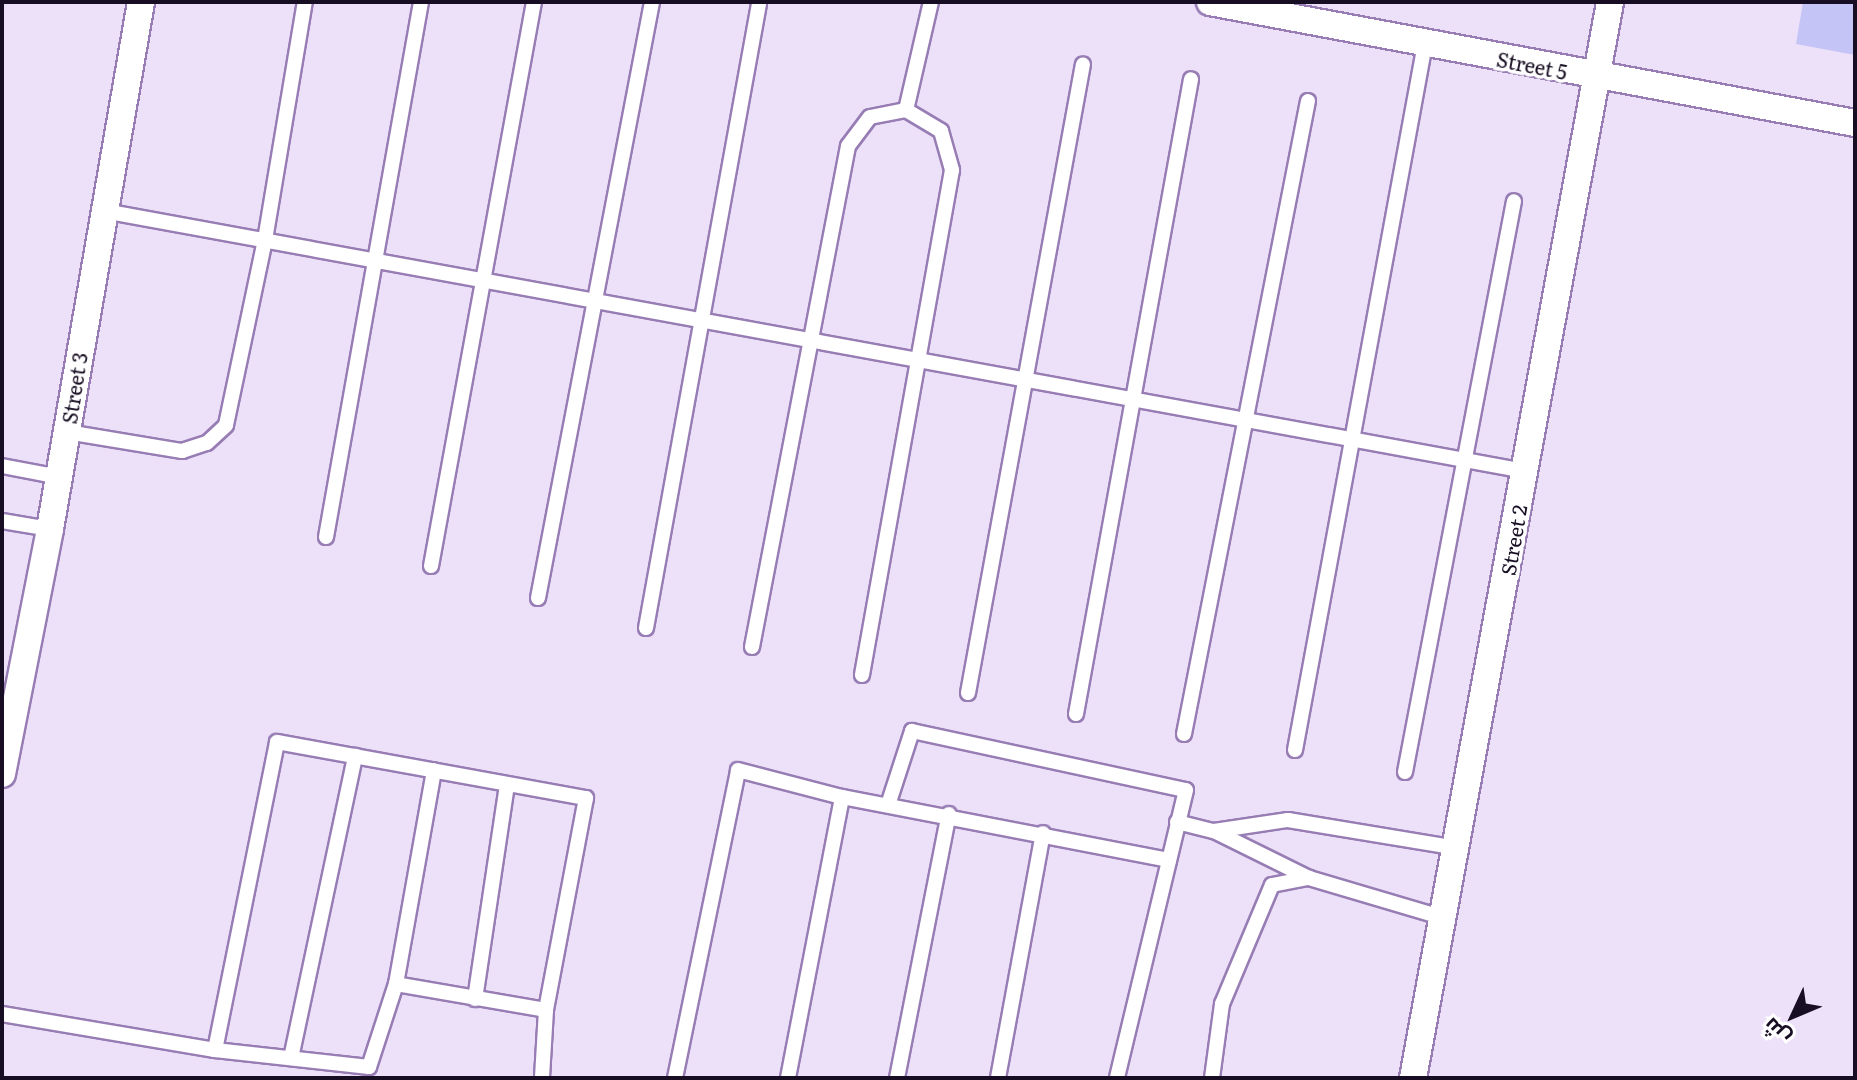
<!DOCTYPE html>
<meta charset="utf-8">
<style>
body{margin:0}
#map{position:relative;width:1857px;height:1080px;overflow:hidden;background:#ece1f9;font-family:Literata,Cairo,serif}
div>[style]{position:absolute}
.building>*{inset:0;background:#c5c4f6}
.roads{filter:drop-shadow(2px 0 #977db4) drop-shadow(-2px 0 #977db4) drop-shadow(0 2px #977db4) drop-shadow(0 -2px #977db4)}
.service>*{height:14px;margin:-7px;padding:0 7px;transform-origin:7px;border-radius:7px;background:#fff}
.minor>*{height:26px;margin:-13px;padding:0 13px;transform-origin:13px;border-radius:13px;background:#fff}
span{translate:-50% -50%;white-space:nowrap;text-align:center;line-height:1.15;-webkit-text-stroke:7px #fff;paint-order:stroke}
.street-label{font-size:20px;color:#180e23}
.frame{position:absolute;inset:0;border:4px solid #180e23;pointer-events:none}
.north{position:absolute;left:1753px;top:976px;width:80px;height:80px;-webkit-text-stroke:6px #fff;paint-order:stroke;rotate:226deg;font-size:22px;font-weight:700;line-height:32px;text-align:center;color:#180e23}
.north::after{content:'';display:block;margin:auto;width:28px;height:36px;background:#180e23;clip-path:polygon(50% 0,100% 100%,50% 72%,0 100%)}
</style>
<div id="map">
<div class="building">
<i style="clip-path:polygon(1803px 2px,1855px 2px,1855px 55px,1796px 44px)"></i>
</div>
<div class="roads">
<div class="service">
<i style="left:906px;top:110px;width:111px;rotate:-77deg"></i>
<i style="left:104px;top:211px;width:1445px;rotate:10.37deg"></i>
<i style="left:67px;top:432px;width:117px;rotate:9.4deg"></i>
<i style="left:182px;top:451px;width:26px;rotate:-18deg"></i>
<i style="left:207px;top:443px;width:26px;rotate:-43deg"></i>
<i style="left:226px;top:425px;width:189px;rotate:-78.1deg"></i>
<i style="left:265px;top:240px;width:241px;rotate:-80.5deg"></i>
<i style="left:2px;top:466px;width:58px;rotate:10.9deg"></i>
<i style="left:2px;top:521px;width:49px;rotate:9.5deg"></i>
<i style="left:326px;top:537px;width:543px;rotate:-79.93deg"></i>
<i style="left:431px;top:566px;width:573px;rotate:-79.65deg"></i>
<i style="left:538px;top:598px;width:607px;rotate:-79.17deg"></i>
<i style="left:646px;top:628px;width:634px;rotate:-79.74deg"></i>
<i style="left:752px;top:647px;width:510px;rotate:-79.15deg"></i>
<i style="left:848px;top:146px;width:36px;rotate:-53deg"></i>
<i style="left:870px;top:117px;width:37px;rotate:-11deg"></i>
<i style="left:906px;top:110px;width:41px;rotate:31deg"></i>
<i style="left:941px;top:131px;width:41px;rotate:74.2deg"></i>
<i style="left:952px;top:170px;width:513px;rotate:100.11deg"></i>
<i style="left:968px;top:693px;width:639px;rotate:-79.64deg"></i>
<i style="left:1076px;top:714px;width:645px;rotate:-79.73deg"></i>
<i style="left:1184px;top:734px;width:645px;rotate:-78.92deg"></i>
<i style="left:1295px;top:750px;width:718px;rotate:-79.57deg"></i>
<i style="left:1405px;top:772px;width:581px;rotate:-79.19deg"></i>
<i style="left:888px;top:805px;width:78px;rotate:-72deg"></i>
<i style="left:912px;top:731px;width:280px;rotate:12.2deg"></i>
<i style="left:1186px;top:790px;width:296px;rotate:103.5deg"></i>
<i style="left:1177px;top:822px;width:38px;rotate:14deg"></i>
<i style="left:1214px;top:831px;width:106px;rotate:26.3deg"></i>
<i style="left:1309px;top:878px;width:141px;rotate:16.5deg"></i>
<i style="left:1214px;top:831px;width:75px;rotate:-8.5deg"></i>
<i style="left:1288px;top:820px;width:171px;rotate:9.4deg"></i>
<i style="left:396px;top:984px;width:152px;rotate:9.8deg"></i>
<i style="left:475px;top:999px;width:217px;rotate:-81.5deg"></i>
<i style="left:2px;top:1014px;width:216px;rotate:9.6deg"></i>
<i style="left:215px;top:1050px;width:155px;rotate:6.3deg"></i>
<i style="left:369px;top:1067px;width:87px;rotate:-72deg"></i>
<i style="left:396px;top:984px;width:217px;rotate:-79.9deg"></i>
<i style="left:215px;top:1050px;width:314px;rotate:-78.6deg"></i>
<i style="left:277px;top:742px;width:314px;rotate:10.3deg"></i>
<i style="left:586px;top:798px;width:216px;rotate:100.7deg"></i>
<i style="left:546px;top:1010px;width:68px;rotate:93.4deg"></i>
<i style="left:291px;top:1058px;width:309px;rotate:-78deg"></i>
<i style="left:675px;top:1078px;width:314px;rotate:-78.4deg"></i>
<i style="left:738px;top:770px;width:107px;rotate:14.6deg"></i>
<i style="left:842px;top:797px;width:333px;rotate:10.9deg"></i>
<i style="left:788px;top:1078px;width:286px;rotate:-79.1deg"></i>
<i style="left:897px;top:1078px;width:269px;rotate:-78.9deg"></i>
<i style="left:998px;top:1078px;width:249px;rotate:-79.6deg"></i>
<i style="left:1212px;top:1078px;width:75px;rotate:-82.3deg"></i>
<i style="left:1222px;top:1004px;width:129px;rotate:-67.2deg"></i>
<i style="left:1272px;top:885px;width:38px;rotate:-11deg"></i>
</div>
<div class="minor">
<i style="left:1210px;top:2px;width:656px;rotate:10.63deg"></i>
<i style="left:2px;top:774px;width:250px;rotate:-78.9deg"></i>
<i style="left:50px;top:529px;width:535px;rotate:-80.2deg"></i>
<i style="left:1413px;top:1078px;width:1094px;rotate:-79.62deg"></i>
</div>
</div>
<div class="street-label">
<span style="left:1532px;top:65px;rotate:11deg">Street 5</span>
<span style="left:74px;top:388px;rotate:-81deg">Street 3</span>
<span style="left:1513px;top:540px;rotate:-80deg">Street 2</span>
</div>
<div class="frame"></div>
<div class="north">ش</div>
</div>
